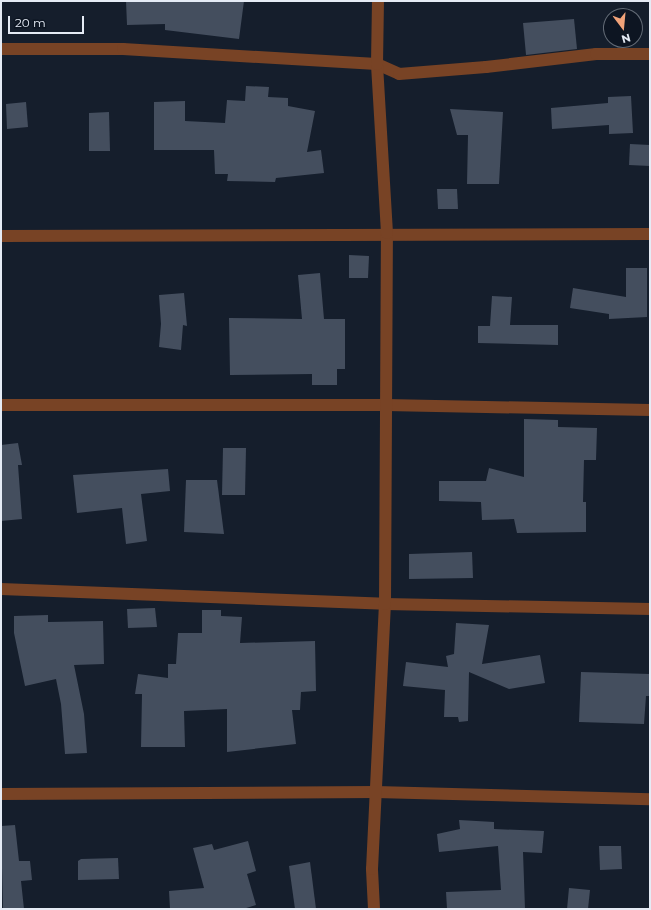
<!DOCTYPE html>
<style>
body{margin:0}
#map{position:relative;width:651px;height:910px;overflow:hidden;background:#151e2c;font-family:Montserrat,sans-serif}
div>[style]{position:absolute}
.building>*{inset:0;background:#444e5e}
.minor>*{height:12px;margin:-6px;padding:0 6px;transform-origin:6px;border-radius:6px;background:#784325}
span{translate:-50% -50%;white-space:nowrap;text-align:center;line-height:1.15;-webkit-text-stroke:3px #0d1522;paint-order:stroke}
.frame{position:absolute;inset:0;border:2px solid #e5ebf5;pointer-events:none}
.north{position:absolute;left:603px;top:8px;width:40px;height:40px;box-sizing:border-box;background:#0d1522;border:1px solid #636b76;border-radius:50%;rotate:164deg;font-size:11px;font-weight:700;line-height:16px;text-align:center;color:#e5ebf5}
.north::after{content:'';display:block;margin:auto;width:14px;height:18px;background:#f0a279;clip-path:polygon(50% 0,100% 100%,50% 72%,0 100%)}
.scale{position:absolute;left:8px;top:16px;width:76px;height:18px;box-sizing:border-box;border:2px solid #e5ebf5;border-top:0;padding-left:5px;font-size:12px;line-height:14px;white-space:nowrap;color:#e5ebf5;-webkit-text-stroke:3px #0d1522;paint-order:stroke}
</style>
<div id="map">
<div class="building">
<i style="clip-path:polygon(126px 1px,244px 1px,239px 39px,165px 30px,165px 24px,127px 25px)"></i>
<i style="clip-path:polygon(574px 19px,577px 49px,526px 55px,523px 23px)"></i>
<i style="clip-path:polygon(246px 86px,269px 87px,268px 97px,288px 98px,288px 106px,315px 111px,307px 152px,321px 150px,324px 173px,276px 178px,275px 182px,227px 181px,228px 174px,215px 174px,214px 150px,154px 150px,154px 102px,185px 101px,185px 121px,225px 123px,227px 100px,245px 101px)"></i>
<i style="clip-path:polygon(631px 96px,633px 133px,609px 134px,609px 125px,552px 129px,551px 108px,608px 103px,608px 97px)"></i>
<i style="clip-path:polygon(26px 102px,28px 127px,7px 129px,6px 104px)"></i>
<i style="clip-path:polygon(450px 109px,503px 112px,499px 184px,467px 184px,468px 135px,457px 135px)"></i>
<i style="clip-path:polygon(109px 112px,110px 151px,89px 151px,89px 113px)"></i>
<i style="clip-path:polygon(630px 144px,650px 145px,650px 166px,629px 165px)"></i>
<i style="clip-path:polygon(437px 189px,457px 189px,458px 209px,438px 209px)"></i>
<i style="clip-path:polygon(349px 255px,369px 256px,368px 278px,349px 278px)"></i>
<i style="clip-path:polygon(626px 268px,647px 268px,647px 317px,609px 319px,609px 314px,570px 308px,573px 288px,626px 297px)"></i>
<i style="clip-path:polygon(320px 273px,324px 319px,345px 319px,345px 369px,337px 369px,337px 385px,312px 385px,312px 374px,230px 375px,229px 318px,302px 319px,298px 275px)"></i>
<i style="clip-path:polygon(184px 293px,187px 326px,183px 325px,181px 350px,159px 347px,161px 324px,159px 295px)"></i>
<i style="clip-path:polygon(492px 296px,512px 297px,510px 325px,558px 325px,558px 345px,478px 343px,478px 326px,490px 326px)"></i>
<i style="clip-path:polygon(524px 419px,558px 420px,558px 427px,597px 428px,596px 460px,584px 460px,583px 502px,586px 502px,586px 532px,517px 533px,514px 519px,482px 520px,481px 502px,439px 501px,439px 481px,486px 481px,489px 468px,524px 477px)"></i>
<i style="clip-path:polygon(18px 443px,22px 465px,18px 465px,22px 519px,1px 521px,1px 445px)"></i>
<i style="clip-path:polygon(223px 448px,246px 448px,245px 495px,222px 495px)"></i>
<i style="clip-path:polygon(168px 469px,170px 491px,141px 494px,147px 541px,126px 544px,122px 508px,77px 513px,73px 475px)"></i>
<i style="clip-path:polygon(186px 480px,217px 480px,224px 534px,184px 532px)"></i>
<i style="clip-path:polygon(472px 552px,473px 578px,409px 579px,409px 554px)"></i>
<i style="clip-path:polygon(155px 608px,157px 627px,128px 628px,127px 609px)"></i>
<i style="clip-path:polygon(202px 610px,221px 610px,221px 616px,242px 617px,240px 643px,315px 641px,316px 691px,301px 692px,300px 710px,292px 710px,296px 744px,227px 752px,227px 709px,184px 711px,185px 747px,141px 747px,142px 694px,135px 694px,138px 674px,168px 678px,168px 664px,176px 664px,178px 633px,202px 633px)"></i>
<i style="clip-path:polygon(48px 615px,48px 622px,103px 621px,104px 664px,74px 665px,84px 714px,87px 753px,65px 754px,61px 704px,56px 679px,25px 686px,14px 633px,14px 616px)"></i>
<i style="clip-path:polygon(456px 623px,489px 625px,482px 664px,540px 655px,545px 683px,509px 689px,469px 672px,468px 721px,459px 722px,458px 717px,444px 717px,445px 690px,403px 686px,406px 662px,448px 667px,446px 656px,454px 654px)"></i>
<i style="clip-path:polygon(581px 672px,650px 674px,650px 696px,646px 696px,644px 724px,579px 722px)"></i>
<i style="clip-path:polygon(459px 820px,494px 822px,494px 829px,544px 831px,542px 853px,523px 852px,525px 909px,447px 909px,446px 892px,501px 890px,498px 846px,439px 852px,437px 834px,460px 829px)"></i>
<i style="clip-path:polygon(15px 825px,19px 861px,30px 861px,32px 880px,21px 881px,24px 909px,3px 909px,1px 826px)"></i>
<i style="clip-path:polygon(248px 841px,256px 871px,247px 874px,256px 905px,243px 909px,170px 909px,169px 891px,204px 888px,193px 848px,212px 844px,214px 850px)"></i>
<i style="clip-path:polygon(599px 846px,621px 846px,622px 869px,600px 870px)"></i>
<i style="clip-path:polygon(118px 858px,119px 879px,78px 880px,78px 861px,81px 859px)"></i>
<i style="clip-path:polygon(310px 862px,316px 909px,295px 909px,289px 866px)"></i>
<i style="clip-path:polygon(569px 888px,590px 890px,588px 909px,567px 909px)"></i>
</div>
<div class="minor">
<i style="left:1px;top:49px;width:122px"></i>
<i style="left:123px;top:49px;width:254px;rotate:3.4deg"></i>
<i style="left:377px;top:64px;width:24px;rotate:24deg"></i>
<i style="left:399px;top:74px;width:87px;rotate:-4.6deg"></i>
<i style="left:486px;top:67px;width:111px;rotate:-6.7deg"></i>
<i style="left:596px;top:54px;width:54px"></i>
<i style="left:1px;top:236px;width:649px;rotate:-0.18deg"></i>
<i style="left:1px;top:405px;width:385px"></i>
<i style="left:386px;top:405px;width:264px;rotate:1.1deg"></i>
<i style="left:1px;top:589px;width:384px;rotate:2.2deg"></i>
<i style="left:385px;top:604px;width:265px;rotate:1.1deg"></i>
<i style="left:1px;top:794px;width:375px;rotate:-0.3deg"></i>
<i style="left:376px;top:792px;width:274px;rotate:1.5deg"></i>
<i style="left:374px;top:909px;width:40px;rotate:-92.9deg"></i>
<i style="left:372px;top:869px;width:265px;rotate:-87.2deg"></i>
<i style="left:385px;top:604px;width:371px;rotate:-89.7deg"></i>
<i style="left:387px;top:233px;width:169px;rotate:-93.4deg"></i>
<i style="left:377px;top:64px;width:63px;rotate:-89.1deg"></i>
</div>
<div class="frame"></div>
<div class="north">N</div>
<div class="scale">20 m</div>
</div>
